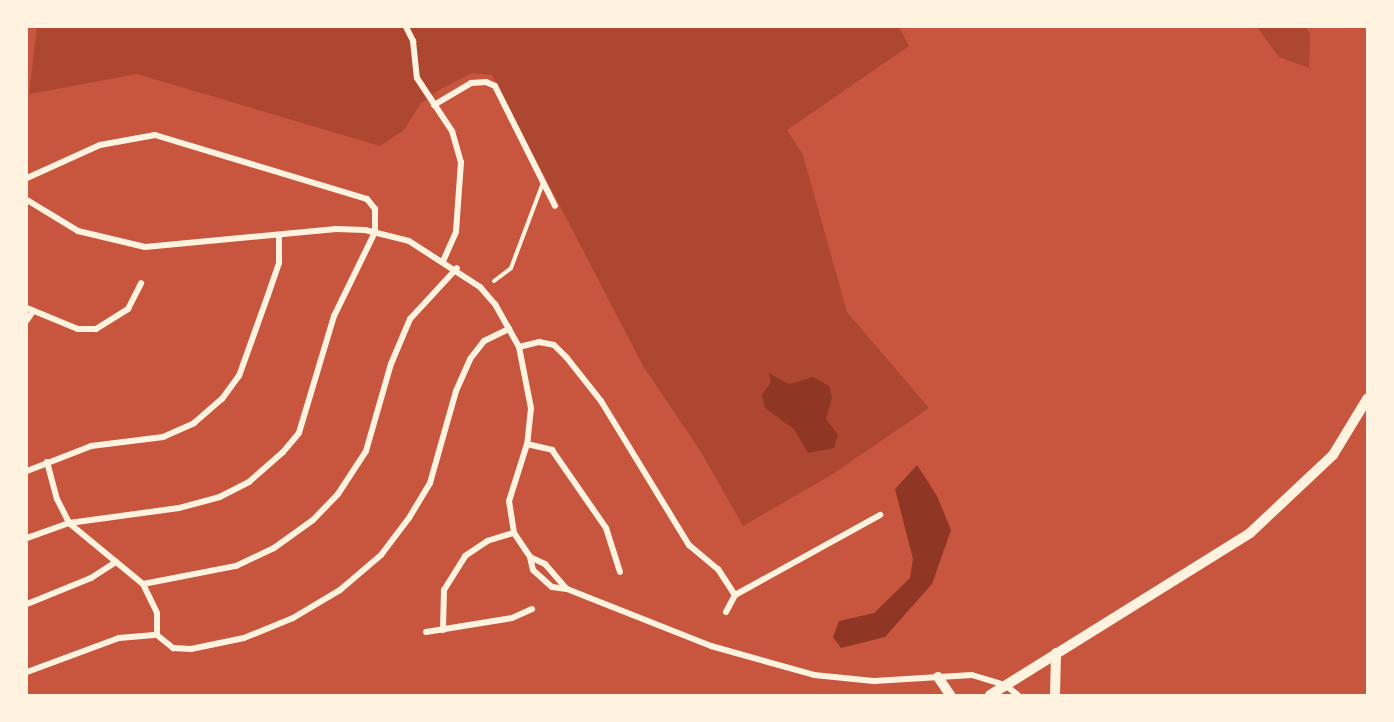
<!DOCTYPE html>
<style>
body{margin:0}
#map{position:relative;width:1394px;height:722px;overflow:hidden;background:#c8553d;font-family:Poppins,sans-serif}
div>[style]{position:absolute}
.green>*{inset:0;background:#ae4732}
.water>*{inset:0;background:#8f3625}
.service>*{height:4px;margin:-2px;padding:0 2px;transform-origin:2px;border-radius:2px;background:#fff3e0}
.minor>*{height:6px;margin:-3px;padding:0 3px;transform-origin:3px;border-radius:3px;background:#fff3e0}
.secondary>*{height:10px;margin:-5px;padding:0 5px;transform-origin:5px;border-radius:5px;background:#fff3e0}
span{translate:-50% -50%;white-space:nowrap;text-align:center;line-height:1.15;-webkit-text-stroke:6px #fff3e0;paint-order:stroke}
.frame{position:absolute;inset:0;border:28px solid #fff3e0;pointer-events:none}
</style>
<div id="map">
<div class="green">
<i style="clip-path:polygon(37px 27px,899px 27px,909px 46px,787px 130px,803px 155px,847px 312px,929px 408px,833px 474px,743px 526px,701px 452px,643px 366px,492px 75px,472px 73px,441px 89px,421px 103px,404px 130px,380px 146px,137px 74px,29px 94px)"></i>
<i style="clip-path:polygon(1257px 27px,1306px 27px,1310px 34px,1309px 68px,1279px 57px)"></i>
</div>
<div class="water">
<i style="clip-path:polygon(769px 373px,789px 384px,813px 377px,829px 386px,832px 398px,826px 419px,838px 435px,834px 448px,808px 453px,794px 429px,765px 408px,762px 395px,771px 382px)"></i>
<i style="clip-path:polygon(917px 465px,937px 496px,951px 530px,932px 584px,885px 637px,841px 648px,833px 637px,839px 621px,874px 613px,910px 578px,913px 559px,895px 489px)"></i>
</div>
<div class="service">
<i style="left:494px;top:281px;width:21px;rotate:-37deg"></i>
<i style="left:511px;top:268px;width:91px;rotate:-69.4deg"></i>
</div>
<div class="minor">
<i style="left:406px;top:27px;width:16px;rotate:63deg"></i>
<i style="left:413px;top:41px;width:37px;rotate:84deg"></i>
<i style="left:417px;top:78px;width:64px;rotate:56.6deg"></i>
<i style="left:452px;top:131px;width:32px;rotate:74deg"></i>
<i style="left:461px;top:162px;width:70px;rotate:94.1deg"></i>
<i style="left:456px;top:232px;width:32px;rotate:114deg"></i>
<i style="left:434px;top:105px;width:43px;rotate:-30.7deg"></i>
<i style="left:471px;top:83px;width:15px;rotate:-4deg"></i>
<i style="left:486px;top:82px;width:10px;rotate:24deg"></i>
<i style="left:495px;top:86px;width:134px;rotate:63.4deg"></i>
<i style="left:27px;top:178px;width:80px;rotate:-24.3deg"></i>
<i style="left:100px;top:145px;width:56px;rotate:-10.3deg"></i>
<i style="left:155px;top:135px;width:221px;rotate:16.8deg"></i>
<i style="left:367px;top:199px;width:13px;rotate:51deg"></i>
<i style="left:375px;top:209px;width:23px;rotate:90deg"></i>
<i style="left:375px;top:232px;width:93px;rotate:116deg"></i>
<i style="left:334px;top:316px;width:122px;rotate:106.7deg"></i>
<i style="left:299px;top:433px;width:25px;rotate:130deg"></i>
<i style="left:283px;top:452px;width:45px;rotate:138.6deg"></i>
<i style="left:249px;top:482px;width:33px;rotate:153deg"></i>
<i style="left:220px;top:497px;width:42px;rotate:165deg"></i>
<i style="left:179px;top:508px;width:111px;rotate:172.2deg"></i>
<i style="left:69px;top:523px;width:45px;rotate:160.3deg"></i>
<i style="left:27px;top:200px;width:60px;rotate:31.3deg"></i>
<i style="left:78px;top:231px;width:69px;rotate:13.4deg"></i>
<i style="left:145px;top:247px;width:192px;rotate:-5.4deg"></i>
<i style="left:336px;top:229px;width:29px;rotate:2deg"></i>
<i style="left:365px;top:230px;width:45px;rotate:14deg"></i>
<i style="left:409px;top:241px;width:85px;rotate:32.9deg"></i>
<i style="left:480px;top:287px;width:23px;rotate:49deg"></i>
<i style="left:495px;top:304px;width:49px;rotate:60.8deg"></i>
<i style="left:519px;top:347px;width:62px;rotate:78.9deg"></i>
<i style="left:531px;top:408px;width:36px;rotate:96deg"></i>
<i style="left:527px;top:444px;width:60px;rotate:107.5deg"></i>
<i style="left:509px;top:501px;width:32px;rotate:81deg"></i>
<i style="left:514px;top:533px;width:29px;rotate:56deg"></i>
<i style="left:530px;top:557px;width:13px;rotate:77deg"></i>
<i style="left:533px;top:570px;width:25px;rotate:42deg"></i>
<i style="left:552px;top:587px;width:15px;rotate:8deg"></i>
<i style="left:567px;top:589px;width:155px;rotate:21.6deg"></i>
<i style="left:711px;top:646px;width:107px;rotate:15.7deg"></i>
<i style="left:814px;top:675px;width:60px;rotate:5.7deg"></i>
<i style="left:874px;top:681px;width:98px;rotate:-3.5deg"></i>
<i style="left:972px;top:675px;width:34px;rotate:17deg"></i>
<i style="left:1005px;top:685px;width:16px;rotate:38deg"></i>
<i style="left:27px;top:308px;width:55px;rotate:22.4deg"></i>
<i style="left:78px;top:329px;width:18px"></i>
<i style="left:96px;top:329px;width:38px;rotate:-32deg"></i>
<i style="left:128px;top:309px;width:29px;rotate:-63deg"></i>
<i style="left:27px;top:320px;width:11px;rotate:-56deg"></i>
<i style="left:519px;top:347px;width:21px;rotate:-14deg"></i>
<i style="left:539px;top:342px;width:15px;rotate:11deg"></i>
<i style="left:554px;top:345px;width:18px;rotate:45deg"></i>
<i style="left:567px;top:358px;width:55px;rotate:51.7deg"></i>
<i style="left:601px;top:401px;width:169px;rotate:58.6deg"></i>
<i style="left:689px;top:545px;width:38px;rotate:40deg"></i>
<i style="left:718px;top:569px;width:31px;rotate:57deg"></i>
<i style="left:527px;top:444px;width:26px;rotate:13deg"></i>
<i style="left:552px;top:450px;width:95px;rotate:55.3deg"></i>
<i style="left:606px;top:528px;width:46px;rotate:72.3deg"></i>
<i style="left:47px;top:462px;width:38px;rotate:75deg"></i>
<i style="left:57px;top:499px;width:27px;rotate:63deg"></i>
<i style="left:69px;top:523px;width:96px;rotate:39.5deg"></i>
<i style="left:143px;top:584px;width:32px;rotate:64deg"></i>
<i style="left:157px;top:613px;width:22px;rotate:90deg"></i>
<i style="left:27px;top:471px;width:69px;rotate:-21.3deg"></i>
<i style="left:91px;top:446px;width:73px;rotate:-7.1deg"></i>
<i style="left:163px;top:437px;width:34px;rotate:-24deg"></i>
<i style="left:194px;top:423px;width:37px;rotate:-41deg"></i>
<i style="left:222px;top:399px;width:29px;rotate:-54deg"></i>
<i style="left:239px;top:376px;width:86px;rotate:-70.3deg"></i>
<i style="left:268px;top:295px;width:34px;rotate:-71deg"></i>
<i style="left:279px;top:263px;width:27px;rotate:-90deg"></i>
<i style="left:530px;top:557px;width:17px;rotate:25deg"></i>
<i style="left:545px;top:564px;width:33px;rotate:49deg"></i>
<i style="left:143px;top:584px;width:95px;rotate:-11deg"></i>
<i style="left:236px;top:566px;width:42px;rotate:-25.3deg"></i>
<i style="left:274px;top:548px;width:48px;rotate:-35.7deg"></i>
<i style="left:313px;top:520px;width:36px;rotate:-46deg"></i>
<i style="left:338px;top:494px;width:51px;rotate:-56.9deg"></i>
<i style="left:366px;top:451px;width:91px;rotate:-74deg"></i>
<i style="left:391px;top:364px;width:49px;rotate:-67.1deg"></i>
<i style="left:410px;top:319px;width:69px;rotate:-47.3deg"></i>
<i style="left:27px;top:604px;width:69px;rotate:-22.1deg"></i>
<i style="left:91px;top:578px;width:30px;rotate:-33deg"></i>
<i style="left:726px;top:612px;width:19px;rotate:-62deg"></i>
<i style="left:735px;top:595px;width:166px;rotate:-28.9deg"></i>
<i style="left:443px;top:630px;width:40px;rotate:-88.6deg"></i>
<i style="left:444px;top:590px;width:40px;rotate:-58deg"></i>
<i style="left:465px;top:556px;width:27px;rotate:-34deg"></i>
<i style="left:487px;top:541px;width:28px;rotate:-17deg"></i>
<i style="left:426px;top:632px;width:87px;rotate:-9.2deg"></i>
<i style="left:512px;top:618px;width:22px;rotate:-24deg"></i>
<i style="left:27px;top:672px;width:98px;rotate:-20.3deg"></i>
<i style="left:119px;top:638px;width:38px;rotate:-5deg"></i>
<i style="left:157px;top:635px;width:21px;rotate:39deg"></i>
<i style="left:173px;top:648px;width:18px;rotate:3deg"></i>
<i style="left:191px;top:649px;width:54px;rotate:-11.7deg"></i>
<i style="left:244px;top:638px;width:53px;rotate:-22.2deg"></i>
<i style="left:293px;top:618px;width:55px;rotate:-30.8deg"></i>
<i style="left:340px;top:590px;width:54px;rotate:-40.5deg"></i>
<i style="left:381px;top:555px;width:46px;rotate:-52.9deg"></i>
<i style="left:409px;top:518px;width:41px;rotate:-59deg"></i>
<i style="left:430px;top:483px;width:96px;rotate:-74.2deg"></i>
<i style="left:456px;top:391px;width:35px;rotate:-66deg"></i>
<i style="left:470px;top:359px;width:23px;rotate:-52deg"></i>
<i style="left:484px;top:341px;width:28px;rotate:-26deg"></i>
</div>
<div class="secondary">
<i style="left:938px;top:677px;width:22px;rotate:56deg"></i>
<i style="left:990px;top:695px;width:306px;rotate:-31.9deg"></i>
<i style="left:1250px;top:533px;width:114px;rotate:-43.2deg"></i>
<i style="left:1333px;top:455px;width:66px;rotate:-58.7deg"></i>
<i style="left:1055px;top:695px;width:42px;rotate:-88.6deg"></i>
</div>
<div class="frame"></div>
</div>
